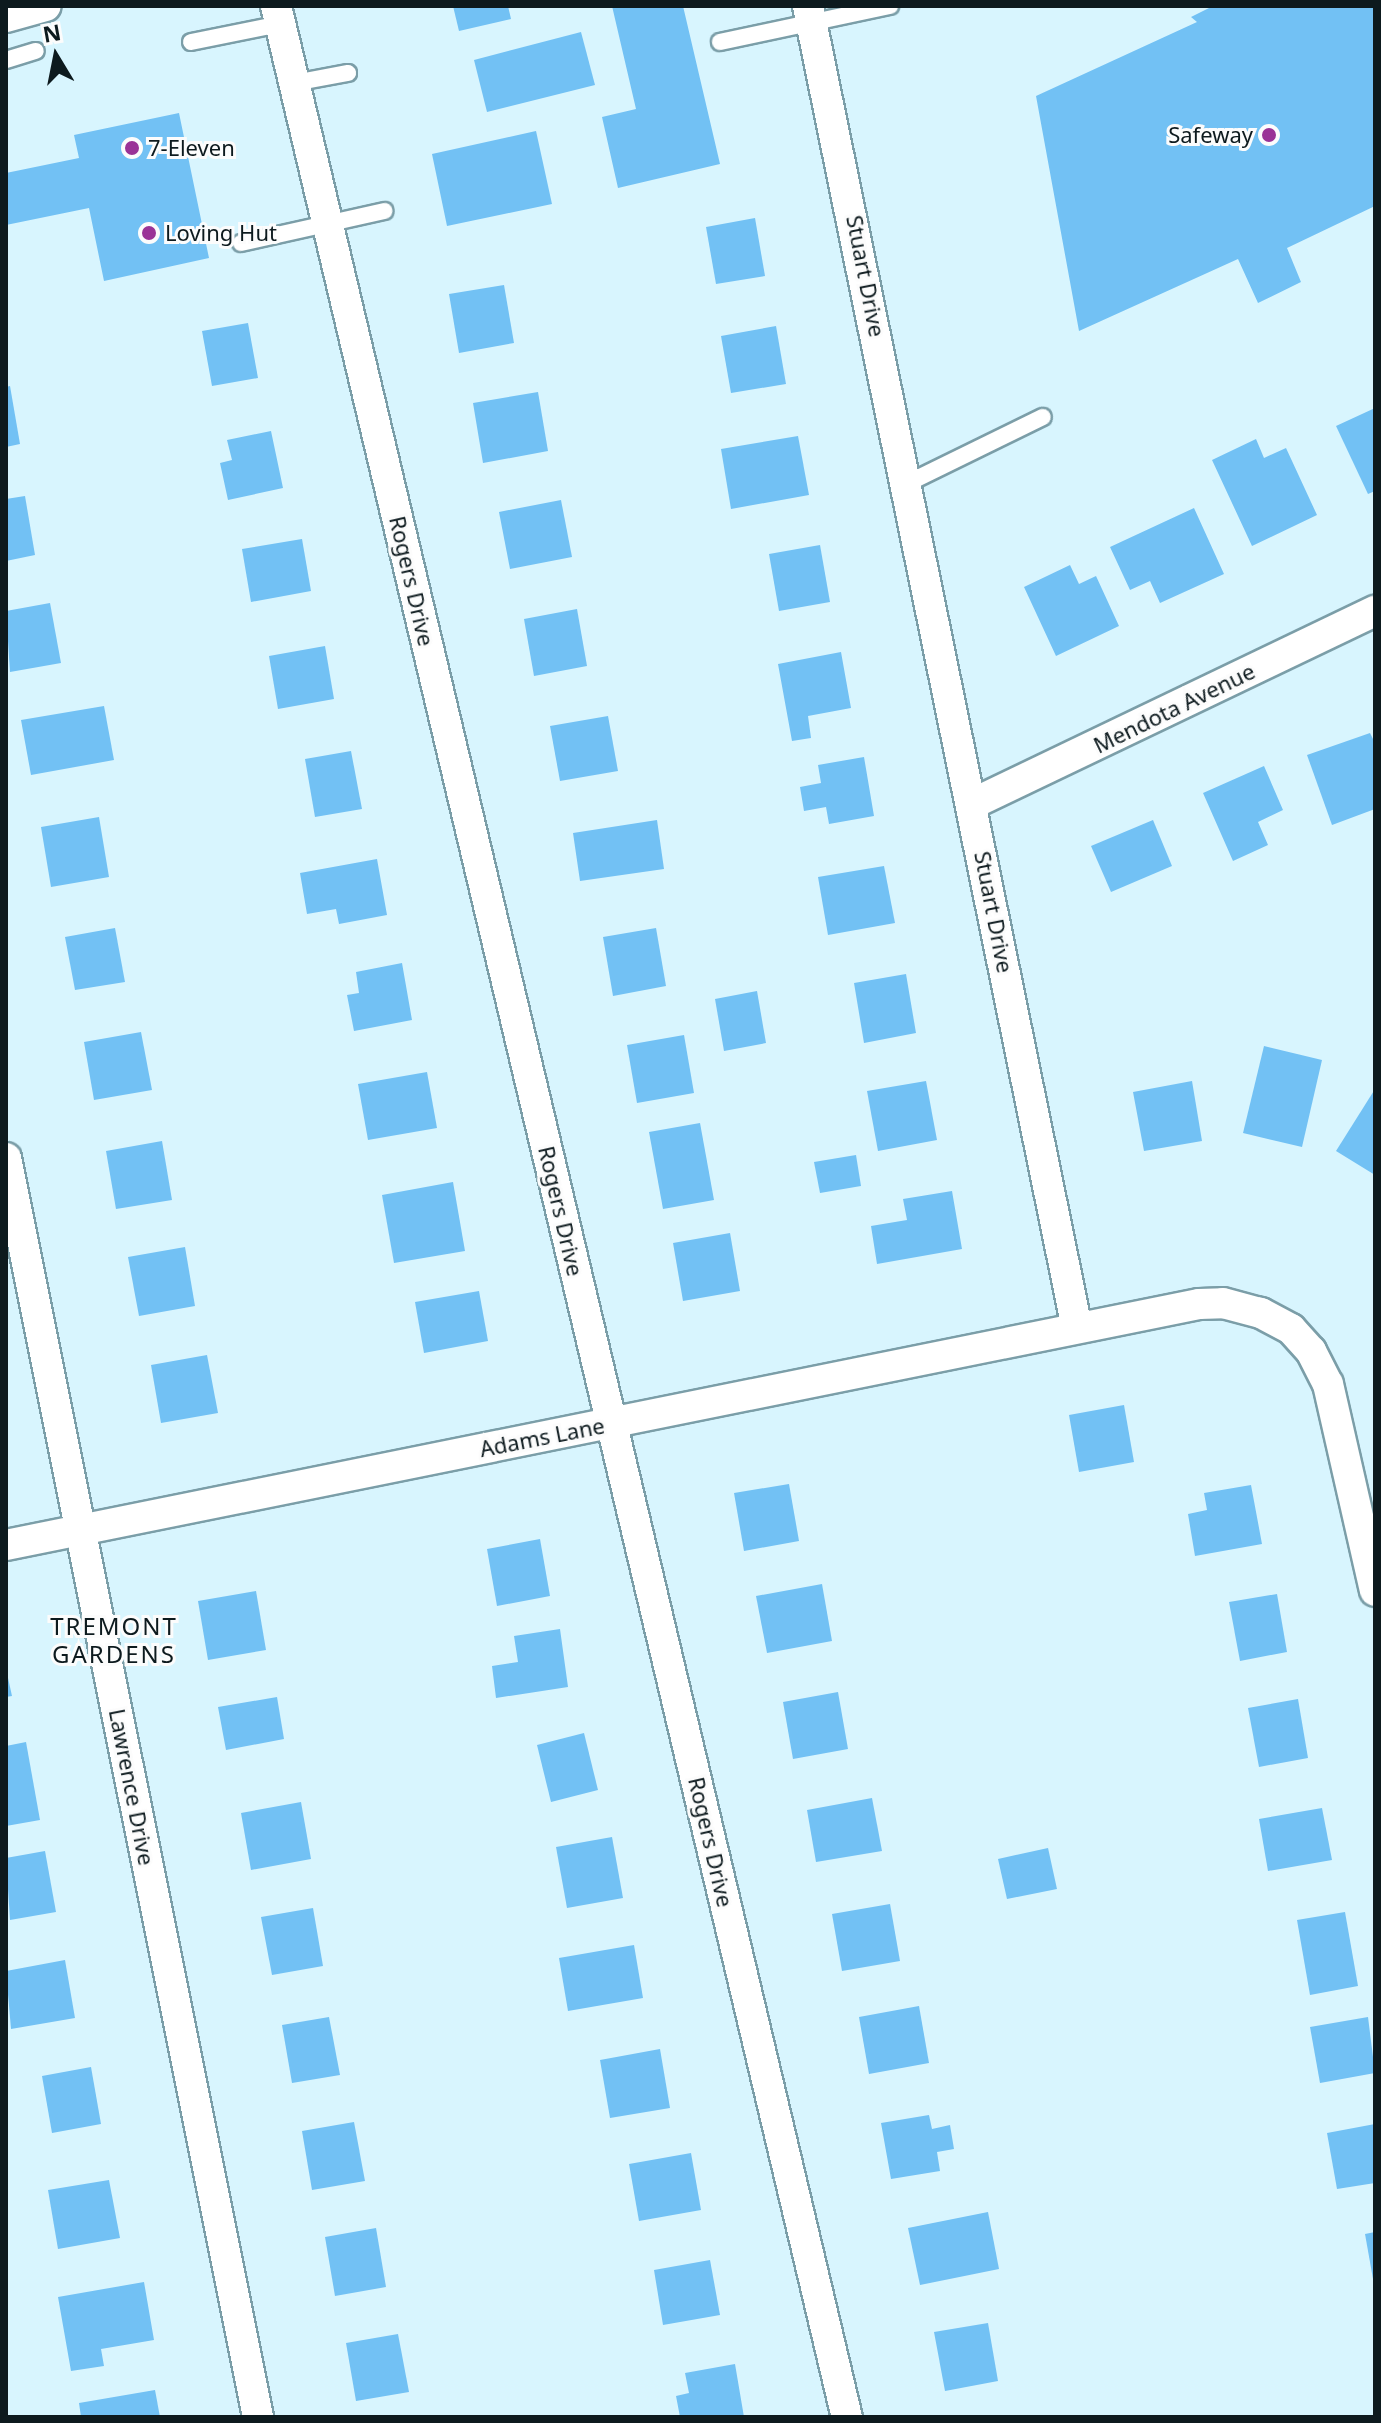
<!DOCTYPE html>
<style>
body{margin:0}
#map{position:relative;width:1381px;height:2423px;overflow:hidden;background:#d8f5fe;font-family:"Noto Sans",sans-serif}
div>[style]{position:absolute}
.building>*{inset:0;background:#72c1f4}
.roads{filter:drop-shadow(2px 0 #7b9ea8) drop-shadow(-2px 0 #7b9ea8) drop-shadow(0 2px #7b9ea8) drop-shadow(0 -2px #7b9ea8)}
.service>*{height:16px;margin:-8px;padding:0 8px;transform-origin:8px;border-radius:8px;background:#fff}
.minor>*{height:30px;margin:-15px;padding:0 15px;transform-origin:15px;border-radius:15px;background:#fff}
.dots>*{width:22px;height:22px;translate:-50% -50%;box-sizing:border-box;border:4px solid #fcfcfc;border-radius:50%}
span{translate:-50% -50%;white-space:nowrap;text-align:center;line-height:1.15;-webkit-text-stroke:6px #fcfcfc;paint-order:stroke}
.poi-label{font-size:22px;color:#0d1a1e}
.right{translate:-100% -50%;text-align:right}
.left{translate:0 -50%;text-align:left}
.street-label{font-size:22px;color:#0d1a1e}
.neighbourhood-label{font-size:24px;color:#0d1a1e;letter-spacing:2px}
.frame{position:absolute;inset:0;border:8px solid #0d1a1e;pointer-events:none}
.north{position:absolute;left:16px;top:16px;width:80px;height:80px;-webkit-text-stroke:6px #fcfcfc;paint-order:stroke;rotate:350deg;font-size:22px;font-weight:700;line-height:32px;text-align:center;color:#0d1a1e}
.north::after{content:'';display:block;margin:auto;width:28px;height:36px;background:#0d1a1e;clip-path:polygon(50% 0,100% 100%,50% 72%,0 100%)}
</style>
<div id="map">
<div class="building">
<i style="clip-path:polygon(453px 6px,508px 6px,511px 19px,459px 31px)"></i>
<i style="clip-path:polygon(612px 6px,683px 6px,720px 164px,618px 188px,602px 117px,636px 109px)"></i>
<i style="clip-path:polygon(1213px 6px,1375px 6px,1375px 206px,1287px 248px,1301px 282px,1258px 303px,1238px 259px,1079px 331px,1036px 96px,1197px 22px,1191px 17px)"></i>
<i style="clip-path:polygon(581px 32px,595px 85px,487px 112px,474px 60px)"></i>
<i style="clip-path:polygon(179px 113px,209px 258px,104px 281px,89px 208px,6px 225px,6px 173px,79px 158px,74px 135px)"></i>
<i style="clip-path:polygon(536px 131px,552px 204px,447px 226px,432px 154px)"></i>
<i style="clip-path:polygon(755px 218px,765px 276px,716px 284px,706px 227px)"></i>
<i style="clip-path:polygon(504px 285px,514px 343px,459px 353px,449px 294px)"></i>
<i style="clip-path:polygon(248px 323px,258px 378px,212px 386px,202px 331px)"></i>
<i style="clip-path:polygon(776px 326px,786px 384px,731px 393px,721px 336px)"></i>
<i style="clip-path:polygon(10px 386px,20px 444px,6px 447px,6px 387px)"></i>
<i style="clip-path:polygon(538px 392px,548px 451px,483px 463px,473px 403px)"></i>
<i style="clip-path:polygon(1375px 408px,1375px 491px,1368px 494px,1336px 426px)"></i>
<i style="clip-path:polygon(271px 431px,283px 488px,228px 500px,220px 463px,232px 460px,227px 440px)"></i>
<i style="clip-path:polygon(798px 436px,809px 495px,731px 509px,721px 449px)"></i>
<i style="clip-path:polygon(1256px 439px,1264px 458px,1286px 448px,1317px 515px,1252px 546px,1212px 460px)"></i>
<i style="clip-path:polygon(25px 496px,35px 555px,6px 561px,6px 499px)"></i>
<i style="clip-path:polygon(561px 500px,572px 557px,510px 569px,499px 512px)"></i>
<i style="clip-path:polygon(1194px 508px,1224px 574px,1160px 603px,1150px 581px,1130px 590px,1110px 547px)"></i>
<i style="clip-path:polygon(302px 539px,311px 591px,251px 602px,242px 549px)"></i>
<i style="clip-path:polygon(820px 545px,830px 602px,779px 611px,769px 554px)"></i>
<i style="clip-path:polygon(1070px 565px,1079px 584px,1096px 576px,1119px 626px,1056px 656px,1024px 587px)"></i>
<i style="clip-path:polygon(50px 603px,61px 663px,10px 672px,6px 611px)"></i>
<i style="clip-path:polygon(577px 609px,587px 666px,534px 676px,524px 619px)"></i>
<i style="clip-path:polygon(325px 646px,334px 699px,278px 709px,269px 656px)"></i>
<i style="clip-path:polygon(841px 652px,851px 708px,808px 716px,811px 738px,792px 741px,778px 664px)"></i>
<i style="clip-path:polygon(104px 706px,114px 760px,31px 775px,21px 720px)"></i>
<i style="clip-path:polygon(608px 716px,618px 771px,560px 781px,550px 726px)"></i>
<i style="clip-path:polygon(1370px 733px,1375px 743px,1375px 809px,1332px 825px,1307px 755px)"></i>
<i style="clip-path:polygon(351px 751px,362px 809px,315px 817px,305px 759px)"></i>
<i style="clip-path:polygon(864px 757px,874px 816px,829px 824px,826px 807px,804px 811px,800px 787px,821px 783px,818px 765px)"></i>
<i style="clip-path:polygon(1264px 766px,1283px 810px,1258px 822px,1268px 845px,1233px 861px,1203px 793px)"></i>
<i style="clip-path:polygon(99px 817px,109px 877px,51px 887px,41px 827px)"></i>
<i style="clip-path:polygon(657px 820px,664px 869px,580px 881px,573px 833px)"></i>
<i style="clip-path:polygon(1153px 820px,1172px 866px,1111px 892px,1091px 846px)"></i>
<i style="clip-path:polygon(377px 859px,387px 915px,339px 924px,336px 909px,307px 914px,300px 873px)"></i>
<i style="clip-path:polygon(884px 866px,895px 923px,828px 935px,818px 877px)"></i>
<i style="clip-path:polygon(115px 928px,125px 982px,75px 990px,65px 937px)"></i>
<i style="clip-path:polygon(656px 928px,666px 986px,613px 996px,603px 937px)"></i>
<i style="clip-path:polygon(402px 963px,412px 1020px,354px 1031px,347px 995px,359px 993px,356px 972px)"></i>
<i style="clip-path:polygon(906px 974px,916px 1033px,864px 1043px,854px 983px)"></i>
<i style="clip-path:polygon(757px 991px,766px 1043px,724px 1051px,715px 999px)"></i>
<i style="clip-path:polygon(141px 1032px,152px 1090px,94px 1100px,84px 1042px)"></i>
<i style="clip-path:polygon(684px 1035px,694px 1093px,637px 1103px,627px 1045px)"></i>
<i style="clip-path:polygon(1264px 1046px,1322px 1060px,1302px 1147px,1243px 1133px)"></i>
<i style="clip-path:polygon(427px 1072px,437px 1128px,368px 1140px,358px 1084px)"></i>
<i style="clip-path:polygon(926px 1081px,937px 1140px,878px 1151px,867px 1091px)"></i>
<i style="clip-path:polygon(1192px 1081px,1202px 1141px,1144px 1151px,1133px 1092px)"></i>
<i style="clip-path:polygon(1375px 1089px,1375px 1175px,1336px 1151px)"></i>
<i style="clip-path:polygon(700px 1123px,714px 1200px,663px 1209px,649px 1132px)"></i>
<i style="clip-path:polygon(162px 1141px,172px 1200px,116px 1209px,106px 1151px)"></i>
<i style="clip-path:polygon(856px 1155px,861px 1186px,820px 1193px,814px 1162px)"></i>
<i style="clip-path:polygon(453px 1182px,465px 1251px,394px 1263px,382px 1195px)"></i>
<i style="clip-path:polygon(952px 1191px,962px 1249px,877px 1264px,871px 1226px,907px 1220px,903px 1199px)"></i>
<i style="clip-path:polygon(730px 1233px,740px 1291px,683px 1301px,673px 1243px)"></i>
<i style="clip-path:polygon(185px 1247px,195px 1306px,139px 1316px,128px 1257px)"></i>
<i style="clip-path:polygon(479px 1291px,488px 1341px,424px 1353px,415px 1302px)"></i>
<i style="clip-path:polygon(207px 1355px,218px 1413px,161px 1423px,151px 1365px)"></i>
<i style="clip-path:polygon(1124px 1405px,1134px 1462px,1079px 1472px,1069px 1415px)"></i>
<i style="clip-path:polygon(789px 1484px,799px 1541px,744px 1551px,734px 1493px)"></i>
<i style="clip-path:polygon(1251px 1485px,1262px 1544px,1195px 1556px,1188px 1514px,1207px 1510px,1204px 1493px)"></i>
<i style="clip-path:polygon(540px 1539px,550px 1596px,497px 1606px,487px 1549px)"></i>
<i style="clip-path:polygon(822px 1584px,832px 1641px,767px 1653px,756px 1596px)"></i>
<i style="clip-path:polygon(256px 1591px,266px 1650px,208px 1660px,198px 1601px)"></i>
<i style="clip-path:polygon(1277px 1594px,1287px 1652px,1240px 1661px,1229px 1602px)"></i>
<i style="clip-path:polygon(560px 1629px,568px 1687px,496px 1698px,492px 1666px,518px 1662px,514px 1636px)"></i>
<i style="clip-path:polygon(6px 1669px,12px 1696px,6px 1697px)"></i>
<i style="clip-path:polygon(838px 1692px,848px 1749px,793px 1759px,783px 1702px)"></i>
<i style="clip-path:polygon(277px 1697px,284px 1739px,226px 1750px,218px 1707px)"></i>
<i style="clip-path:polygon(1298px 1699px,1308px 1758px,1259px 1767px,1248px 1708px)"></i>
<i style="clip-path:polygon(584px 1733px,598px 1790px,551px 1802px,537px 1745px)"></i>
<i style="clip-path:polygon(26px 1742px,40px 1820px,6px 1826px,6px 1746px)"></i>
<i style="clip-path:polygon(872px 1798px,882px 1851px,816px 1862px,807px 1810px)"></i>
<i style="clip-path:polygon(301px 1802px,311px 1859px,251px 1870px,241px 1813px)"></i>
<i style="clip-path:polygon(1322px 1808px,1332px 1860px,1268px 1871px,1259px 1819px)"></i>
<i style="clip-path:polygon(612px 1837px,623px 1898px,567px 1908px,556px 1847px)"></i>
<i style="clip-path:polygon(1048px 1848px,1057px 1889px,1007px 1899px,998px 1859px)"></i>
<i style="clip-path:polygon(45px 1851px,56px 1912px,10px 1920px,6px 1858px)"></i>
<i style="clip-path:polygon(890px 1904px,900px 1961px,842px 1971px,832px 1914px)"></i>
<i style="clip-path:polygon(313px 1908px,323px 1966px,272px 1975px,261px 1917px)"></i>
<i style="clip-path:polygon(1345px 1912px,1358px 1986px,1310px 1995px,1297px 1920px)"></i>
<i style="clip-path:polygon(634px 1945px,643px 1998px,568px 2011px,559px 1958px)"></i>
<i style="clip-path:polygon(65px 1960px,75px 2018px,11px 2029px,6px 1971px)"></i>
<i style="clip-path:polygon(919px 2006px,929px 2063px,869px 2074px,859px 2017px)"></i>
<i style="clip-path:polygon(329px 2017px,340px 2075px,292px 2083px,282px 2025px)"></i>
<i style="clip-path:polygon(1368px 2017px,1375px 2073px,1320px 2083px,1310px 2027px)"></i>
<i style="clip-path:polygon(660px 2049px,670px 2108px,610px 2118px,600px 2060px)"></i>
<i style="clip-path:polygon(91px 2067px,101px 2124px,52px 2133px,42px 2076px)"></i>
<i style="clip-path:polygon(929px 2115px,932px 2129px,950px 2125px,954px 2149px,937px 2152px,940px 2171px,891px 2179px,881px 2123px)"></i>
<i style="clip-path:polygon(354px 2122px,365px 2181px,312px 2190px,302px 2131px)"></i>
<i style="clip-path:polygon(1375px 2124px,1375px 2183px,1337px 2189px,1327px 2133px)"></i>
<i style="clip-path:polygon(691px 2153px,701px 2210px,639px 2221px,629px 2164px)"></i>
<i style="clip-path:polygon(109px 2180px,120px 2238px,58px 2249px,48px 2190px)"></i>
<i style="clip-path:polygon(988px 2212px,999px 2269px,920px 2285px,908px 2228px)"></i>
<i style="clip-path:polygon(376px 2228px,386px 2287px,335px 2296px,325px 2237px)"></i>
<i style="clip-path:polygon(1375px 2232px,1375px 2279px,1373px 2279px,1365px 2234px)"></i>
<i style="clip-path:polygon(710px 2260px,720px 2315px,663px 2325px,654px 2270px)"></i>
<i style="clip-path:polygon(144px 2282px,154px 2340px,101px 2349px,104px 2366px,71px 2371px,58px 2297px)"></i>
<i style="clip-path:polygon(988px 2323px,998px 2381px,945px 2391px,934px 2332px)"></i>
<i style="clip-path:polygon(398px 2334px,409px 2392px,356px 2401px,346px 2343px)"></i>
<i style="clip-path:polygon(735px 2364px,744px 2417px,680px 2417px,676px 2396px,689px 2393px,685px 2373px)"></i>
<i style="clip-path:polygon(155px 2390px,160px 2417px,81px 2417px,79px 2403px)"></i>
</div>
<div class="roads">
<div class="service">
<i style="left:191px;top:42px;width:91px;rotate:-11.4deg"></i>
<i style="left:720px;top:42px;width:174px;rotate:-12deg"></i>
<i style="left:6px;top:60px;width:31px;rotate:-17deg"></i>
<i style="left:294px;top:83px;width:55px;rotate:-10.5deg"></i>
<i style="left:241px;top:243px;width:147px;rotate:-12.6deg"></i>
<i style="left:908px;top:483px;width:150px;rotate:-26.1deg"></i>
</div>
<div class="minor">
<i style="left:276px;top:6px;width:2478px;rotate:76.68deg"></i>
<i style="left:808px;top:6px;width:1349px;rotate:78.5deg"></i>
<i style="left:6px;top:17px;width:41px;rotate:-15.4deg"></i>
<i style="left:972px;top:804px;width:447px;rotate:-25.6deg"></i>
<i style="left:6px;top:1158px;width:1284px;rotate:78.68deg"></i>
<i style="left:6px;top:1545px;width:1217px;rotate:-11.42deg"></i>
<i style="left:1199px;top:1304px;width:24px;rotate:-2deg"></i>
<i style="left:1223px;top:1303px;width:39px;rotate:15deg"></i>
<i style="left:1261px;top:1313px;width:34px;rotate:28deg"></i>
<i style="left:1291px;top:1329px;width:30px;rotate:48deg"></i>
<i style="left:1311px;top:1351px;width:37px;rotate:63deg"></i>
<i style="left:1328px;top:1384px;width:212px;rotate:77.2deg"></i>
</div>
</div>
<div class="dots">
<i style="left:1269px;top:135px;background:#9a3397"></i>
<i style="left:132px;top:148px;background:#9a3397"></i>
<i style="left:149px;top:233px;background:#9a3397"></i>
</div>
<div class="poi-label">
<span class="right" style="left:1253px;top:135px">Safeway</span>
<span class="left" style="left:148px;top:148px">7-Eleven</span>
<span class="left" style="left:165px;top:233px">Loving Hut</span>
</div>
<div class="street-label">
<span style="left:866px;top:276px;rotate:79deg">Stuart Drive</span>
<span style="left:412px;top:581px;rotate:77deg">Rogers Drive</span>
<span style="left:1174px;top:708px;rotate:-26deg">Mendota Avenue</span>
<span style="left:994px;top:912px;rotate:79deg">Stuart Drive</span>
<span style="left:561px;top:1211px;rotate:77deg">Rogers Drive</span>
<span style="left:542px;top:1437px;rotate:-11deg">Adams Lane</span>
<span style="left:132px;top:1787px;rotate:79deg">Lawrence Drive</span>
<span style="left:711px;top:1842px;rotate:77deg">Rogers Drive</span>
</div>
<div class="neighbourhood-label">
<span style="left:114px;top:1640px">TREMONT<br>GARDENS</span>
</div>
<div class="frame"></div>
<div class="north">N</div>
</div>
